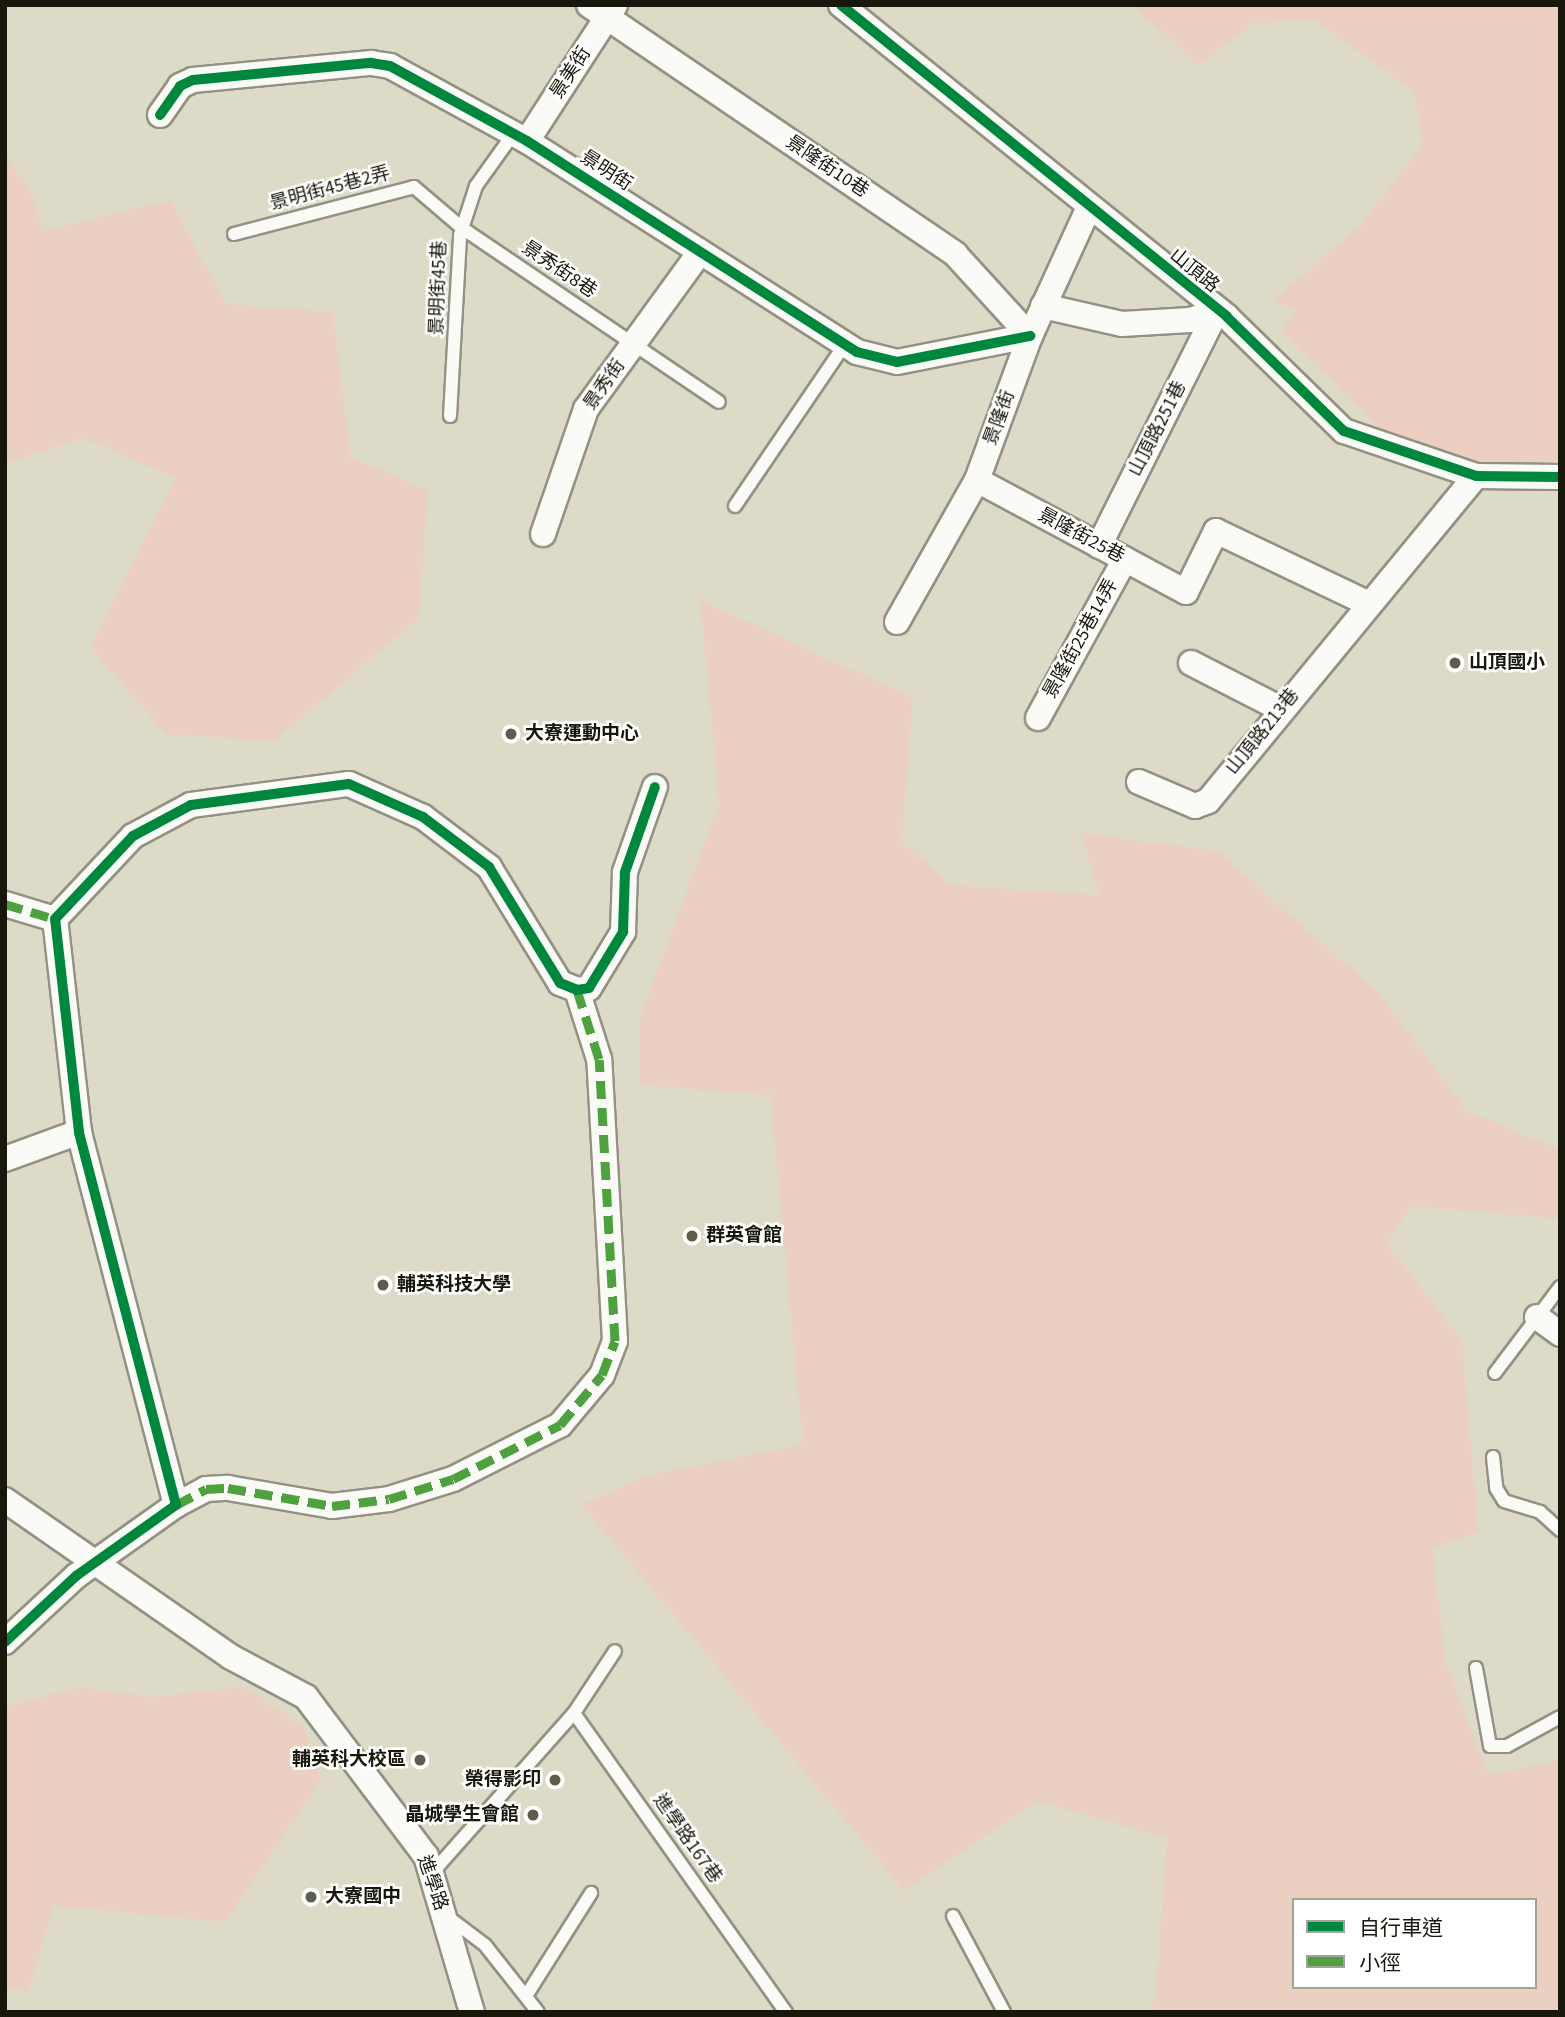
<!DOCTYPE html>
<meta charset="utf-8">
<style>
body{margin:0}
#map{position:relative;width:1565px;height:2017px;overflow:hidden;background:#dddbc8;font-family:"Source Sans 3","Noto Sans TC",sans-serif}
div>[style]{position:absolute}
.green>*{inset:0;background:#ebcfc0}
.roads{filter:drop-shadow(2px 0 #939183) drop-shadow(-2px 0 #939183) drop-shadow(0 2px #939183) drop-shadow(0 -2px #939183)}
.lane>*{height:12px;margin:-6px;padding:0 6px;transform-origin:6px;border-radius:6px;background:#fafaf7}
.street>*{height:24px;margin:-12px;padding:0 12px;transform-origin:12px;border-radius:12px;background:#fafaf7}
.quiet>*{height:9px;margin-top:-4.5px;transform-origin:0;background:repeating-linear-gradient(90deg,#4ea13e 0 18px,transparent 0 27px)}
.cycleway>*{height:10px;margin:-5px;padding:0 5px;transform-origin:5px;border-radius:5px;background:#00873e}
.dots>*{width:19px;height:19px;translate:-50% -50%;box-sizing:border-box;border:4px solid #fff;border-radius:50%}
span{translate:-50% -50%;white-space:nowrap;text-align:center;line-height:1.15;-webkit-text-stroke:5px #fff;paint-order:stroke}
.street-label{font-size:19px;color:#18170b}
.poi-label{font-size:19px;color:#18170b;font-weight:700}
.left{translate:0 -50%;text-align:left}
.right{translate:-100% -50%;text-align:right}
.frame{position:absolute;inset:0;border:7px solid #18170b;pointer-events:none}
.legend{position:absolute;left:1292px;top:1898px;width:245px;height:91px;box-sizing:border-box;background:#fff;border:2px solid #a3a29d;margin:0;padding:9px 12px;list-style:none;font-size:21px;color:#18170b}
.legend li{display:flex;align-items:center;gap:14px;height:35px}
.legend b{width:35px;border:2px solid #a3a29d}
</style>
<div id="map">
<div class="green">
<i style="clip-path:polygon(1131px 5px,1560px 5px,1560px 461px,1482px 467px,1394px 443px,1280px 330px,1296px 312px,1274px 300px,1359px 227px,1423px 144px,1414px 92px,1316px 21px,1255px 23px,1199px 65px)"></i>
<i style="clip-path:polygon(5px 155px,30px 189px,43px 231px,171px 200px,225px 304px,333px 312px,351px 457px,428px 490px,419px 618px,274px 741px,166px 734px,90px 647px,176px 478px,83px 438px,5px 464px)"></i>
<i style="clip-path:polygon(evenodd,700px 600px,913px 698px,902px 841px,950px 885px,1099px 895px,1081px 833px,1217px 851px,1379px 993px,1467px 1111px,1560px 1150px,1560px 1219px,1411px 1206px,1387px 1244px,1462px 1341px,1478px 1531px,1433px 1549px,1445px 1660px,1488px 1774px,1558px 1761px,1560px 2012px,1149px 2012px,1156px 1992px,1167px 1838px,1037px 1801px,904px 1891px,582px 1505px,645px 1476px,803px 1444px,770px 1095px,640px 1085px,639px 1020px,719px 804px,700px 600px,1294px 1900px,1535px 1900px,1535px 1987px,1294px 1987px,1294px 1900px)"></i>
<i style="clip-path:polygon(79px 1687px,151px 1697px,244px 1687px,304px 1727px,322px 1779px,226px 1922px,54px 1906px,28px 1991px,5px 1988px,5px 1707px)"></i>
</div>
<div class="roads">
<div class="lane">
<i style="left:234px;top:234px;width:186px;rotate:-14.6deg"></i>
<i style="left:414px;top:187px;width:63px;rotate:40.5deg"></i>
<i style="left:462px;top:228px;width:310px;rotate:34.1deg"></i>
<i style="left:450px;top:416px;width:181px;rotate:-86.8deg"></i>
<i style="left:460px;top:235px;width:52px;rotate:-71.9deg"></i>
<i style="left:476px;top:186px;width:65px;rotate:-54.4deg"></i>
<i style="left:735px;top:506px;width:196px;rotate:-55.8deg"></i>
<i style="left:1495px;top:1373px;width:108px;rotate:-52.9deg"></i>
<i style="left:1493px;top:1457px;width:31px;rotate:84deg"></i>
<i style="left:1496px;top:1488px;width:15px;rotate:58deg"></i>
<i style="left:1504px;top:1501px;width:38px;rotate:17deg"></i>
<i style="left:1540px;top:1512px;width:27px;rotate:42deg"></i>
<i style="left:1476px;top:1668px;width:79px;rotate:79.8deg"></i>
<i style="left:1490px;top:1746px;width:17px"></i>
<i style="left:1507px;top:1746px;width:60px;rotate:-28.7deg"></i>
<i style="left:574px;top:1713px;width:367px;rotate:54.7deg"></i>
<i style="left:431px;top:1874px;width:215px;rotate:-48.4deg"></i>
<i style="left:574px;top:1713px;width:74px;rotate:-56.5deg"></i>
<i style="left:953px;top:1916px;width:109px;rotate:62deg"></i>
<i style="left:448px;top:1917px;width:46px;rotate:37.1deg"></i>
<i style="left:485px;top:1945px;width:85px;rotate:51.7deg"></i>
<i style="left:526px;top:1996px;width:122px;rotate:-57.7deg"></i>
</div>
<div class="street">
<i style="left:589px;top:5px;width:443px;rotate:34.2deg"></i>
<i style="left:955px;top:254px;width:111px;rotate:47.6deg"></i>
<i style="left:841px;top:5px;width:496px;rotate:38.9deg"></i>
<i style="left:1227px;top:317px;width:163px;rotate:44.3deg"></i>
<i style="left:1344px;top:431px;width:139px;rotate:18.8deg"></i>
<i style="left:1476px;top:476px;width:84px;rotate:0.7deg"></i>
<i style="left:160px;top:115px;width:35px;rotate:-55deg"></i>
<i style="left:180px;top:86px;width:14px;rotate:-25deg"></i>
<i style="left:193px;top:80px;width:179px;rotate:-5.5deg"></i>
<i style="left:371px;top:63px;width:19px;rotate:9deg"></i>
<i style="left:390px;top:66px;width:156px;rotate:28.7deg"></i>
<i style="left:527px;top:141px;width:392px;rotate:32.6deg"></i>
<i style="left:857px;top:352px;width:41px;rotate:14deg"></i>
<i style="left:897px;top:362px;width:136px;rotate:-11.1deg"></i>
<i style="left:527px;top:141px;width:162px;rotate:-57.1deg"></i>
<i style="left:1043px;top:306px;width:81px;rotate:12.8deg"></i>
<i style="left:1122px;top:324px;width:68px;rotate:-3.4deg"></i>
<i style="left:1190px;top:320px;width:27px;rotate:-17deg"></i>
<i style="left:977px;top:480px;width:237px;rotate:28.2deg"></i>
<i style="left:1186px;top:592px;width:68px;rotate:-63.8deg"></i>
<i style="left:1216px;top:531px;width:167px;rotate:25.5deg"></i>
<i style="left:543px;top:534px;width:132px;rotate:-71deg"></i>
<i style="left:586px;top:409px;width:194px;rotate:-54deg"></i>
<i style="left:1099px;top:546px;width:262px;rotate:-63.4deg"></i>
<i style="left:897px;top:622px;width:163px;rotate:-60.6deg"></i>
<i style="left:977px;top:480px;width:153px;rotate:-69.8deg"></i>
<i style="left:1030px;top:336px;width:142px;rotate:-65.4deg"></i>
<i style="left:1191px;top:663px;width:101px;rotate:27.1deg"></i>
<i style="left:1038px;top:718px;width:181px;rotate:-61.3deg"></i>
<i style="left:1139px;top:782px;width:61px;rotate:23.2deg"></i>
<i style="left:1195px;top:806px;width:14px;rotate:-21deg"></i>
<i style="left:1208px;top:801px;width:421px;rotate:-50.5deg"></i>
<i style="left:5px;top:904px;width:52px;rotate:16.7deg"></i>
<i style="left:5px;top:1159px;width:79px;rotate:-20deg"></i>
<i style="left:1537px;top:1317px;width:29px;rotate:36deg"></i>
<i style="left:5px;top:1500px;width:275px;rotate:34.8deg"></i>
<i style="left:231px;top:1657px;width:85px;rotate:28.1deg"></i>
<i style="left:306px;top:1697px;width:199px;rotate:53deg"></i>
<i style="left:426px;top:1856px;width:163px;rotate:73.6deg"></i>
<i style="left:176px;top:1505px;width:34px;rotate:-28deg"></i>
<i style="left:206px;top:1489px;width:22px;rotate:-3deg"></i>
<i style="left:228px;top:1488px;width:106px;rotate:9.8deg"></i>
<i style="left:332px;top:1506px;width:57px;rotate:-7deg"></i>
<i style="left:389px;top:1499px;width:67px;rotate:-17.4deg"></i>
<i style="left:453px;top:1479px;width:120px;rotate:-26.8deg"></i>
<i style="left:560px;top:1425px;width:65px;rotate:-50deg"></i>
<i style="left:602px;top:1375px;width:36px;rotate:-69deg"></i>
<i style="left:615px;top:1341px;width:282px;rotate:-93.2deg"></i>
<i style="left:599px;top:1059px;width:72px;rotate:-107.7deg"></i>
<i style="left:5px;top:1642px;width:97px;rotate:-42.9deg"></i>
<i style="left:76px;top:1576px;width:123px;rotate:-35.4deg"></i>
<i style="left:176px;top:1505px;width:385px;rotate:-104.6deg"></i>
<i style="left:79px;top:1132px;width:214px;rotate:-96.4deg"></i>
<i style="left:55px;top:919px;width:114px;rotate:-46.8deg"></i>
<i style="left:133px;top:836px;width:66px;rotate:-28.1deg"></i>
<i style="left:191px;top:805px;width:159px;rotate:-7.6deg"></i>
<i style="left:349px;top:784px;width:81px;rotate:24deg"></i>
<i style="left:423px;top:817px;width:83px;rotate:37.1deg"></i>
<i style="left:489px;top:867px;width:136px;rotate:58.5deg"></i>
<i style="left:560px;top:983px;width:18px;rotate:22deg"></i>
<i style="left:577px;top:990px;width:12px;rotate:-9deg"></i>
<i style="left:589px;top:988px;width:66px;rotate:-58.7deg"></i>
<i style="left:623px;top:932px;width:60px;rotate:-88.1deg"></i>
<i style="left:625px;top:872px;width:90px;rotate:-70.6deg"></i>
</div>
</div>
<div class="quiet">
<i style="left:5px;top:904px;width:52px;rotate:16.7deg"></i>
<i style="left:176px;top:1505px;width:34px;rotate:-28deg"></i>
<i style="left:206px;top:1489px;width:22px;rotate:-3deg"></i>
<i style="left:228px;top:1488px;width:106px;rotate:9.8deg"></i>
<i style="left:332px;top:1506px;width:57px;rotate:-7deg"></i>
<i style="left:389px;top:1499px;width:67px;rotate:-17.4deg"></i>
<i style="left:453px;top:1479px;width:120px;rotate:-26.8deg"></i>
<i style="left:560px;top:1425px;width:65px;rotate:-50deg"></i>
<i style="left:602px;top:1375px;width:36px;rotate:-69deg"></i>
<i style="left:615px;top:1341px;width:282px;rotate:-93.2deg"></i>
<i style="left:599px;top:1059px;width:72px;rotate:-107.7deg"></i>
</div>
<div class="cycleway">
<i style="left:841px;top:5px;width:496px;rotate:38.9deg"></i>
<i style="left:1227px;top:317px;width:163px;rotate:44.3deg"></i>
<i style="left:1344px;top:431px;width:139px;rotate:18.8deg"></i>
<i style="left:1476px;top:476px;width:84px;rotate:0.7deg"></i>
<i style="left:160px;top:115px;width:35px;rotate:-55deg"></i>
<i style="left:180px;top:86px;width:14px;rotate:-25deg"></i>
<i style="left:193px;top:80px;width:179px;rotate:-5.5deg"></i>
<i style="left:371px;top:63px;width:19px;rotate:9deg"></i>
<i style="left:390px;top:66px;width:156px;rotate:28.7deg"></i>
<i style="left:527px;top:141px;width:392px;rotate:32.6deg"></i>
<i style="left:857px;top:352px;width:41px;rotate:14deg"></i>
<i style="left:897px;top:362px;width:136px;rotate:-11.1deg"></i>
<i style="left:5px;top:1642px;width:97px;rotate:-42.9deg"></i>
<i style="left:76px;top:1576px;width:123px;rotate:-35.4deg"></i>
<i style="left:176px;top:1505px;width:385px;rotate:-104.6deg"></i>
<i style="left:79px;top:1132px;width:214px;rotate:-96.4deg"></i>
<i style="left:55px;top:919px;width:114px;rotate:-46.8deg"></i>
<i style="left:133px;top:836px;width:66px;rotate:-28.1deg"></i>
<i style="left:191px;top:805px;width:159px;rotate:-7.6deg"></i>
<i style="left:349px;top:784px;width:81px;rotate:24deg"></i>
<i style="left:423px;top:817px;width:83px;rotate:37.1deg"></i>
<i style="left:489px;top:867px;width:136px;rotate:58.5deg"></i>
<i style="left:560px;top:983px;width:18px;rotate:22deg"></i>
<i style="left:577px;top:990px;width:12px;rotate:-9deg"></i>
<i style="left:589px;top:988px;width:66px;rotate:-58.7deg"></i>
<i style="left:623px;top:932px;width:60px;rotate:-88.1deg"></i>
<i style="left:625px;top:872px;width:90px;rotate:-70.6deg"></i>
</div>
<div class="dots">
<i style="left:1455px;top:663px;background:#5d5c4d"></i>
<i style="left:511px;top:734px;background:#5d5c4d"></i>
<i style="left:692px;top:1236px;background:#5d5c4d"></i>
<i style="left:383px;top:1285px;background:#5d5c4d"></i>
<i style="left:420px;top:1760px;background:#5d5c4d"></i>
<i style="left:555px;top:1780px;background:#5d5c4d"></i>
<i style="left:533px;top:1815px;background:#5d5c4d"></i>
<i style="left:311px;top:1897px;background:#5d5c4d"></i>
</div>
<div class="street-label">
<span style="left:571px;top:73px;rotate:-57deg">景美街</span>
<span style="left:827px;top:167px;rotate:34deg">景隆街10巷</span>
<span style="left:606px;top:171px;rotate:33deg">景明街</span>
<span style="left:330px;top:189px;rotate:-15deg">景明街45巷2弄</span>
<span style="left:559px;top:270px;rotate:34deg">景秀街8巷</span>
<span style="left:1194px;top:271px;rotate:39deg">山頂路</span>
<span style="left:439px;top:288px;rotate:-88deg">景明街45巷</span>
<span style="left:605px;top:385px;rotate:-55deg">景秀街</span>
<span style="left:1000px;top:418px;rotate:-70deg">景隆街</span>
<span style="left:1158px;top:429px;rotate:-63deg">山頂路251巷</span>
<span style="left:1081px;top:536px;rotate:28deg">景隆街25巷</span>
<span style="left:1081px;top:639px;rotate:-61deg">景隆街25巷14弄</span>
<span style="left:1263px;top:732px;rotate:-51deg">山頂路213巷</span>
<span style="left:687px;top:1839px;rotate:55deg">進學路167巷</span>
<span style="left:432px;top:1883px;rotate:71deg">進學路</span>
</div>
<div class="poi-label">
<span class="left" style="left:1469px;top:663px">山頂國小</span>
<span class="left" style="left:525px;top:734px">大寮運動中心</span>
<span class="left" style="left:706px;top:1236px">群英會館</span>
<span class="left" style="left:397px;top:1285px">輔英科技大學</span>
<span class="right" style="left:406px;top:1760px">輔英科大校區</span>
<span class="right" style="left:541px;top:1780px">榮得影印</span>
<span class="right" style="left:519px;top:1815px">晶城學生會館</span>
<span class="left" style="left:325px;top:1897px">大寮國中</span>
</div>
<div class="frame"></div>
<ul class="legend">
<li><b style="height:9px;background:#00873e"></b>自行車道</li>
<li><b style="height:9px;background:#4ea13e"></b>小徑</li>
</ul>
</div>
